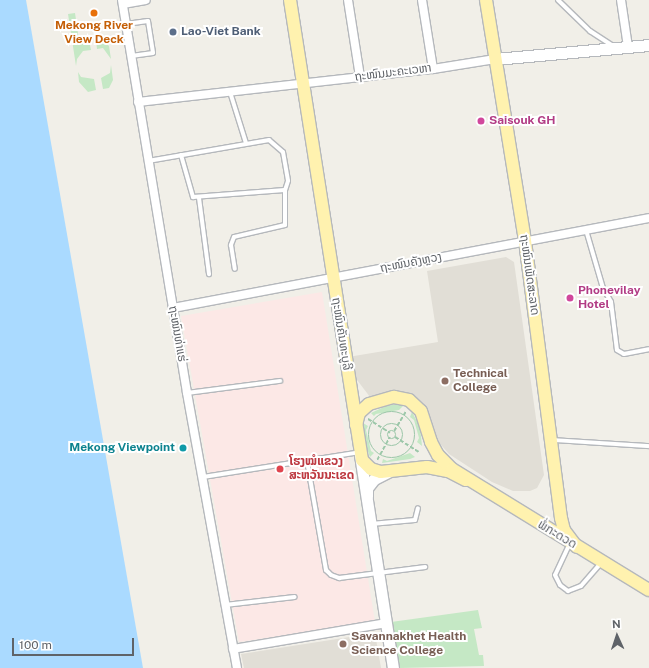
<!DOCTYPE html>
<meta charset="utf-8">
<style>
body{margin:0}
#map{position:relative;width:649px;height:668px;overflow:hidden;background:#f1efe8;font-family:"Public Sans","Noto Sans Lao",sans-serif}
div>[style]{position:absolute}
.education>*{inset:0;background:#e1ded6}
.medical>*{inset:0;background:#fce8e6}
.green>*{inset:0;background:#c5e8c5}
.water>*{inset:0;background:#aadaff}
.path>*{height:1.5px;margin-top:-0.75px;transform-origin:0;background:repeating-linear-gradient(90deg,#9cc7a9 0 4px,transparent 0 6px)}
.path>.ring{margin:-0.75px;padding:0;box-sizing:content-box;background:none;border:1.5px solid #9cc7a9;border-radius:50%}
.roads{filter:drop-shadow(1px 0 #b5b8bc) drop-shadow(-1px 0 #b5b8bc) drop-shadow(0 1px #b5b8bc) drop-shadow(0 -1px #b5b8bc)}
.lane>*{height:4px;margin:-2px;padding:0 2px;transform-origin:2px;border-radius:2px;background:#fff}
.street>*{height:8px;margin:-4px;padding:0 4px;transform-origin:4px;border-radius:4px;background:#fff}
.secondary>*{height:11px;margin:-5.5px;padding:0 5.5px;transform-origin:5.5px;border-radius:5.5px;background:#fff}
.primary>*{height:12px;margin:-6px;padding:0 6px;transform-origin:6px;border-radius:6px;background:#fff2af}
.dots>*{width:11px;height:11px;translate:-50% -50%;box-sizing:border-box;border:2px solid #fff;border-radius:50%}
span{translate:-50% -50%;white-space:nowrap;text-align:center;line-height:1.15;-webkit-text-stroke:4px #fff;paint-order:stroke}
.food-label{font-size:12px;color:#c56008;font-weight:700}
.service-label{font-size:12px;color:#4e5e75;font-weight:700}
.left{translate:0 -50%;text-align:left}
.street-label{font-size:12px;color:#5f6368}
.hotel-label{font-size:12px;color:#b23c85;font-weight:700}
.education-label{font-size:12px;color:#785e54;font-weight:700}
.culture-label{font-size:12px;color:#0d838f;font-weight:700}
.right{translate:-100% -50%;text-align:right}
.health-label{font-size:12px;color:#be3a42;font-weight:700}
.north{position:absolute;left:597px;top:616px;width:40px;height:40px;-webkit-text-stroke:3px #fff;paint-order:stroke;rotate:357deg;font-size:11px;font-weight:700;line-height:16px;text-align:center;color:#5f6368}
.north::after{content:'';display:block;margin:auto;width:14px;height:18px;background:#5f6368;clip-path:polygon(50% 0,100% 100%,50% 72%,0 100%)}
.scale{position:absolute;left:12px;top:638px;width:122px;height:18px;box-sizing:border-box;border:2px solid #5f6368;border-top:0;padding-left:5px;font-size:12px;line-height:14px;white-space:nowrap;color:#5f6368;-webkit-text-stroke:3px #fff;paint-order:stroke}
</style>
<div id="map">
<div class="education">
<i style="clip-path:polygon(506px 257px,514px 262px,544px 475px,537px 488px,530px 491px,513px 491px,492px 482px,449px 454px,435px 438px,422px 402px,411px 395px,392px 392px,370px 397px,351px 372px,348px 357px,438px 342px,427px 271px)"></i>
<i style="clip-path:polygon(375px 633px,381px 668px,244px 668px,241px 654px)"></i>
</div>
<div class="medical">
<i style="clip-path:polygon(322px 292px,375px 622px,239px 642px,181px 316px)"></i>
</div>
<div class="green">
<i style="clip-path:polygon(75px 13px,79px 40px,89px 40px,91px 50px,83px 51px,77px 59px,76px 66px,68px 14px)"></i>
<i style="clip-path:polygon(102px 39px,109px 46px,111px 59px,103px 48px,97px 49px,96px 40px)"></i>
<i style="clip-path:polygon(111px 65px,113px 80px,109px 88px,103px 89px,101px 78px,110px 73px)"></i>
<i style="clip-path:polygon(78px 72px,81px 77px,94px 79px,96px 90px,88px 92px,79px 82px)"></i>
<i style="clip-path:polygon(398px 404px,403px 406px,399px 410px,376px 414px,374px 416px,371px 413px,386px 406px)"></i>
<i style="clip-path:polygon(412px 412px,420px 427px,422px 446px,417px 442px,419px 438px,414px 420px,410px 417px)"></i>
<i style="clip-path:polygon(363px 423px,368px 426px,366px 430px,371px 451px,374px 453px,370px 457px,364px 441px)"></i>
<i style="clip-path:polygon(410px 453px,415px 457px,410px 459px,382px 463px,383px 459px,387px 461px)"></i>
<i style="clip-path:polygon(478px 610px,482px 628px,474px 629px,479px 655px,483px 655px,484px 666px,400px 668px,391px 622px)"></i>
</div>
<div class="water">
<i style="clip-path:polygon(0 0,26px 0,143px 668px,0 668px)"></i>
</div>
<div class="path">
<i class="ring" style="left:369px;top:412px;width:44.5px;height:44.5px"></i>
<i style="left:368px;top:419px;width:26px;rotate:32deg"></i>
<i class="ring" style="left:381px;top:424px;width:20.5px;height:20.5px"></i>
<i style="left:394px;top:431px;width:23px;rotate:-59deg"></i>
<i class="ring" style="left:388px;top:431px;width:6.5px;height:6.5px"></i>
<i style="left:395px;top:437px;width:28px;rotate:32deg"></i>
<i style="left:377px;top:460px;width:26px;rotate:-61deg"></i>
</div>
<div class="roads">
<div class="lane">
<i style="left:558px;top:0;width:45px;rotate:44.1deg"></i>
<i style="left:590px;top:31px;width:27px;rotate:33deg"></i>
<i style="left:126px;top:24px;width:22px;rotate:-8deg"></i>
<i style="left:148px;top:21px;width:32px;rotate:81deg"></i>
<i style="left:153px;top:53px;width:22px;rotate:172deg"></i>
<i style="left:230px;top:92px;width:53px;rotate:72.6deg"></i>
<i style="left:181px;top:155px;width:44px;rotate:74.1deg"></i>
<i style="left:193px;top:197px;width:92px;rotate:-4.4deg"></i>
<i style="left:148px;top:161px;width:123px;rotate:-9.8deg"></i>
<i style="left:269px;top:140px;width:18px;rotate:41deg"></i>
<i style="left:283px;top:152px;width:29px;rotate:80deg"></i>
<i style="left:288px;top:181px;width:9px;rotate:108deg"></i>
<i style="left:285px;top:190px;width:35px;rotate:90deg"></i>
<i style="left:285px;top:225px;width:52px;rotate:166.8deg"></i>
<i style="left:234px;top:237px;width:9px;rotate:111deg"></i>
<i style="left:231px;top:245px;width:24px;rotate:81deg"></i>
<i style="left:199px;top:198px;width:77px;rotate:82.5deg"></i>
<i style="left:586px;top:230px;width:60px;rotate:73.7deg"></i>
<i style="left:603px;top:288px;width:16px;rotate:60deg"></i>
<i style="left:611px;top:302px;width:48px;rotate:82.9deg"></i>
<i style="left:617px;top:350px;width:8px;rotate:30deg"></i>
<i style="left:624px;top:354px;width:25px;rotate:-11deg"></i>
<i style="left:187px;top:393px;width:94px;rotate:-7.4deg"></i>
<i style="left:553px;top:440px;width:96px;rotate:3.6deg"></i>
<i style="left:307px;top:461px;width:111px;rotate:80.1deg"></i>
<i style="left:326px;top:570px;width:7px;rotate:45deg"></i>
<i style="left:331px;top:575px;width:9px;rotate:21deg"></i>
<i style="left:339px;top:578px;width:87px;rotate:-7.3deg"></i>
<i style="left:203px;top:477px;width:159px;rotate:-9deg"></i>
<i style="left:371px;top:524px;width:44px;rotate:-5.2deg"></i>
<i style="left:415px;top:520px;width:12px;rotate:-76deg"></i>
<i style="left:570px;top:543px;width:35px;rotate:115deg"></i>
<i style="left:555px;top:575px;width:11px;rotate:63deg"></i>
<i style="left:560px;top:585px;width:10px;rotate:37deg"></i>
<i style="left:568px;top:591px;width:14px;rotate:-21deg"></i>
<i style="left:581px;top:586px;width:30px;rotate:-49deg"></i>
<i style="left:225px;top:605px;width:70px;rotate:-6.5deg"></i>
</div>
<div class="street">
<i style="left:122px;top:0;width:398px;rotate:80.6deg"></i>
<i style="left:187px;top:393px;width:280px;rotate:79.7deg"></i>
<i style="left:348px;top:0;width:78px;rotate:81.1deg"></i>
<i style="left:422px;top:0;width:70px;rotate:80.9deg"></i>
<i style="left:621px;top:0;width:48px;rotate:81.5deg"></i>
<i style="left:123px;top:4px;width:23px;rotate:-10deg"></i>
<i style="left:138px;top:102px;width:297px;rotate:-6.4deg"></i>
<i style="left:433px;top:69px;width:63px;rotate:-9.2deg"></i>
<i style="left:173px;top:308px;width:484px;rotate:-10.7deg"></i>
<i style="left:233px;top:649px;width:155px;rotate:-9.6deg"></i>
</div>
<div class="secondary">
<i style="left:495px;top:59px;width:155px;rotate:-5.2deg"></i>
<i style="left:360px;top:455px;width:216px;rotate:81.2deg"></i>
<i style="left:367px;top:496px;width:8px;rotate:-90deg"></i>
<i style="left:367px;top:488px;width:11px;rotate:-52deg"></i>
<i style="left:374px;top:479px;width:16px;rotate:-27deg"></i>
</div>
<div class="primary">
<i style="left:290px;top:0;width:466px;rotate:81.1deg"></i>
<i style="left:362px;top:460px;width:13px;rotate:45deg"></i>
<i style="left:371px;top:469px;width:10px;rotate:17deg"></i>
<i style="left:381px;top:472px;width:46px;rotate:-6.2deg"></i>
<i style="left:427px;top:467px;width:21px;rotate:11deg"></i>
<i style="left:448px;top:471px;width:20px;rotate:27deg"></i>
<i style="left:486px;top:0;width:244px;rotate:80.8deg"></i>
<i style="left:525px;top:241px;width:279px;rotate:82.6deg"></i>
<i style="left:561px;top:518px;width:12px;rotate:76deg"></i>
<i style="left:564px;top:530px;width:21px;rotate:53deg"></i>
<i style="left:356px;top:425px;width:12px;rotate:-76deg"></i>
<i style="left:359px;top:413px;width:13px;rotate:-42deg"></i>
<i style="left:369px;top:404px;width:26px;rotate:-16deg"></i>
<i style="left:394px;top:397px;width:15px;rotate:11deg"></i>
<i style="left:409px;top:400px;width:16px;rotate:43deg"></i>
<i style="left:421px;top:411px;width:33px;rotate:72deg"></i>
<i style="left:431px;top:442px;width:15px;rotate:62deg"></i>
<i style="left:438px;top:455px;width:20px;rotate:45deg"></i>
<i style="left:452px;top:469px;width:231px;rotate:31.6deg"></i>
</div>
</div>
<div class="dots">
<i style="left:94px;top:13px;background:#e8710a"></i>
<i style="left:173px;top:32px;background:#5c6f8a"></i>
<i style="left:481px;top:121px;background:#d1479c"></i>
<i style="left:570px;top:298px;background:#d1479c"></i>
<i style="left:445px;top:381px;background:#8d6e63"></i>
<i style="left:183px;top:448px;background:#0f9aa8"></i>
<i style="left:280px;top:469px;background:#e0444e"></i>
<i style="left:343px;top:644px;background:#8d6e63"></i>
</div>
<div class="food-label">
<span style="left:94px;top:33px">Mekong River<br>View Deck</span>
</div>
<div class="service-label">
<span class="left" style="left:181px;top:32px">Lao-Viet Bank</span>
</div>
<div class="street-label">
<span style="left:393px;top:73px;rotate:-7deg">ຖະໜົນມະຄະເວຫາ</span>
<span style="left:411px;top:263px;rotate:-11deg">ຖະໜົນຄັງຫຼວງ</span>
<span style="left:529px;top:275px;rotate:82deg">ຖະໜົນເພັດສະລາດ</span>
<span style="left:177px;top:334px;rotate:80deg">ຖະໜົນທ່າແຮ່</span>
<span style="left:341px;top:334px;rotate:81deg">ຖະໜົນຄັນທະບູລີ</span>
<span style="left:557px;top:535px;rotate:31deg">ພໍ່ກະດວດ</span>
</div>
<div class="hotel-label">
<span class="left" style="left:489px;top:121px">Saisouk GH</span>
<span class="left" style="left:578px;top:298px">Phonevilay<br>Hotel</span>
</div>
<div class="education-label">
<span class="left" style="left:453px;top:381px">Technical<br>College</span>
<span class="left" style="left:351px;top:644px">Savannakhet Health<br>Science College</span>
</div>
<div class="culture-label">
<span class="right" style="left:175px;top:448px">Mekong Viewpoint</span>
</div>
<div class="health-label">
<span class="left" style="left:289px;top:469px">ໂຮງໝໍແຂວງ<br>ສະຫວັນນະເຂດ</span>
</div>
<div class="north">N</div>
<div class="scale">100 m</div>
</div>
